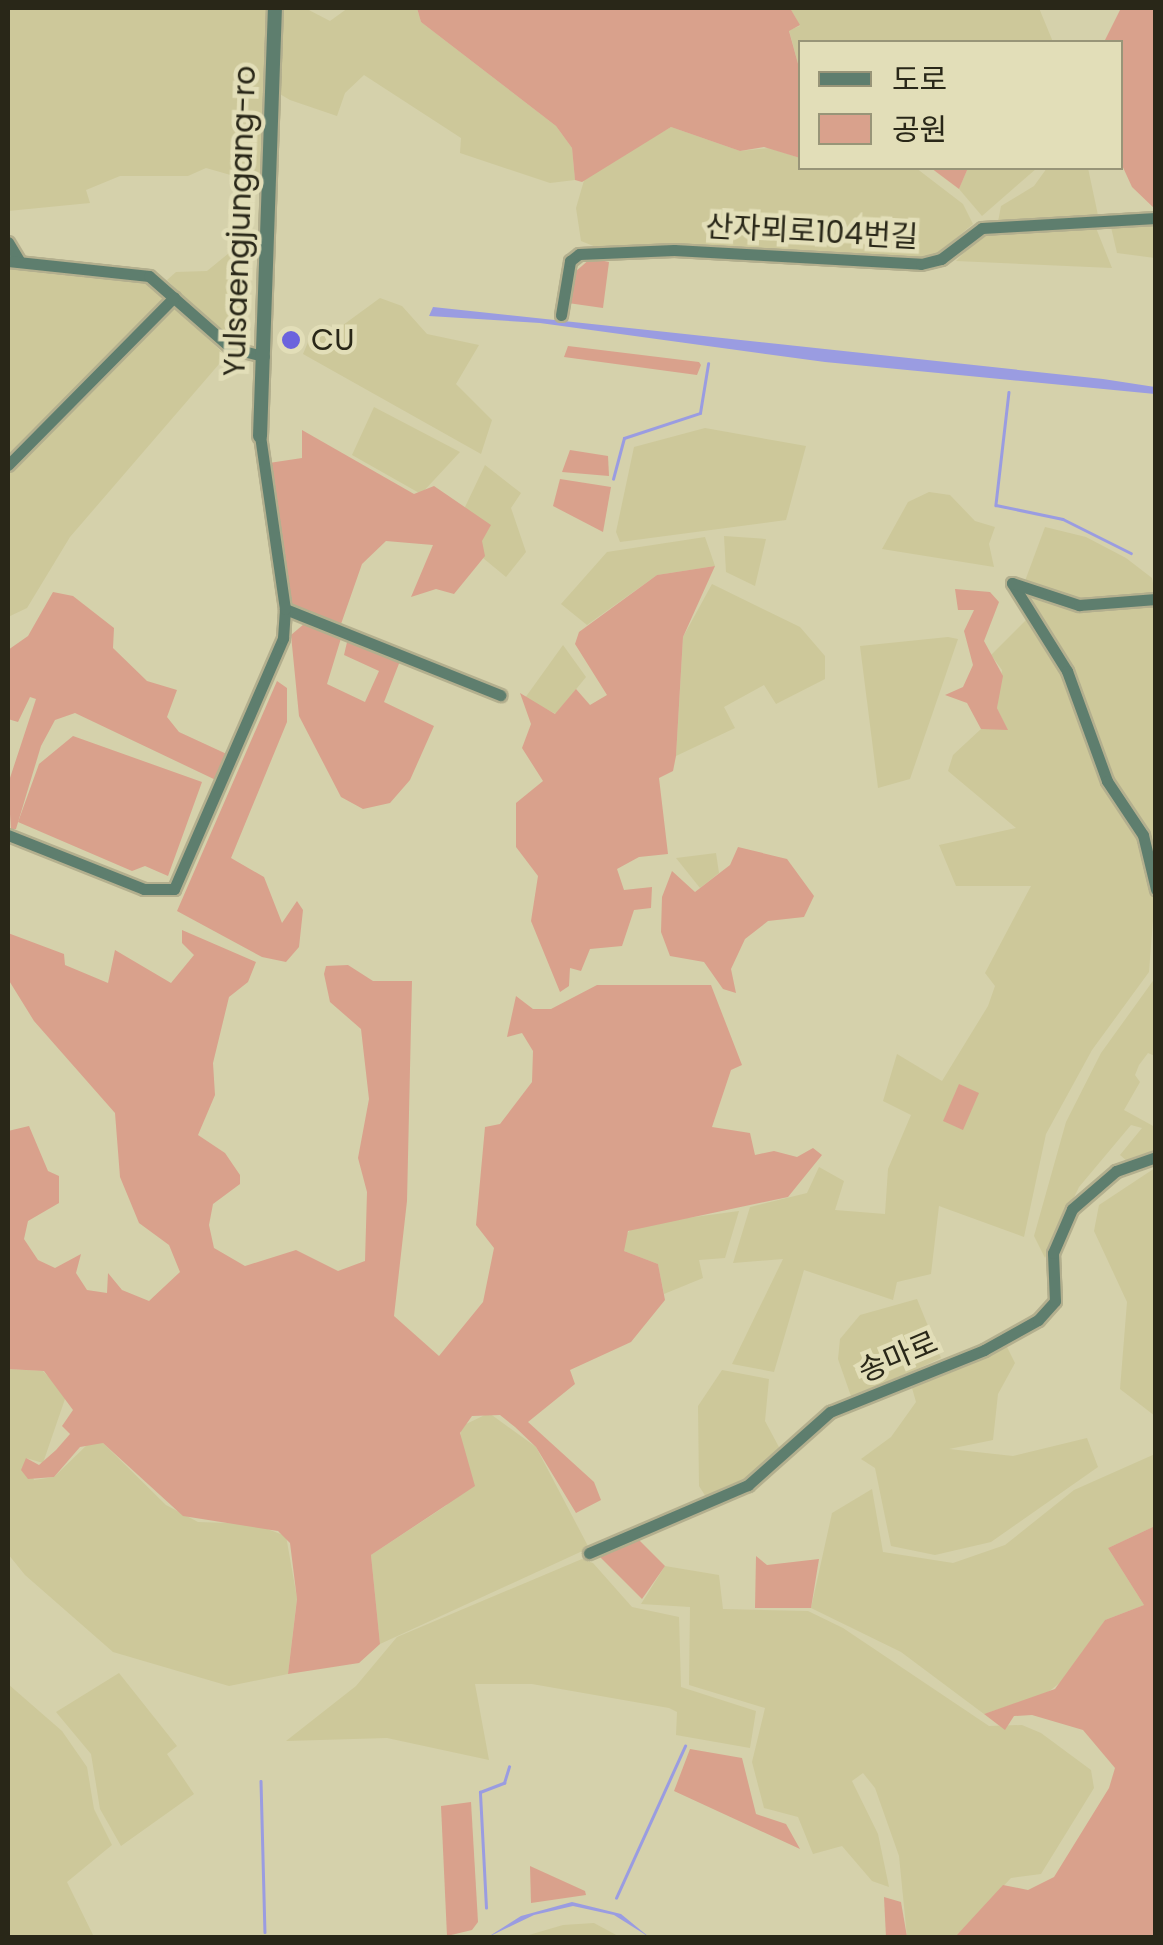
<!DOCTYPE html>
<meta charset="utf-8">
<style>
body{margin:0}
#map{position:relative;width:1163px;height:1945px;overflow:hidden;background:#d5d1ab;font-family:Poppins,"Noto Sans KR",sans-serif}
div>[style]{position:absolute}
.built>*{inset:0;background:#cdc89a}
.green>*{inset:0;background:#d9a18c}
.water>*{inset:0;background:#9a9ce1}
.stream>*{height:2.5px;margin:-1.25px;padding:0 1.25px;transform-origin:1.25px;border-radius:1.25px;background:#9a9ce1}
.roads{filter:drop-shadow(2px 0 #b3af8e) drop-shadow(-2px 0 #b3af8e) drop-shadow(0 2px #b3af8e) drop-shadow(0 -2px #b3af8e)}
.minor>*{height:11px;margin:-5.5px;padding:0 5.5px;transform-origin:5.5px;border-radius:5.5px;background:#5e7e6e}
.tertiary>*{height:14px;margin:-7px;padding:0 7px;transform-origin:7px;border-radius:7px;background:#5e7e6e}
.dots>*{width:28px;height:28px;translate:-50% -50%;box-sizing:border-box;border:5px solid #e2deb8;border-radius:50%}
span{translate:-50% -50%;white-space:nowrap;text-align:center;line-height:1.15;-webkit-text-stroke:9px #e2deb8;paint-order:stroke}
.street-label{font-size:30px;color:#292718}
.poi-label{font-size:30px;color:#292718}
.left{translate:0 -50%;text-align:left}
.frame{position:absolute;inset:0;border:10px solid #292718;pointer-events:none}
.legend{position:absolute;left:798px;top:40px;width:325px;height:130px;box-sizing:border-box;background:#e2deb8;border:2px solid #989578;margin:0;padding:12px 18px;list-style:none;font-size:30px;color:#292718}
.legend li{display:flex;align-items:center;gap:20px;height:50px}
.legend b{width:50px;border:2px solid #989578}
</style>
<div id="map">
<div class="built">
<i style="clip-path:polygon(8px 8px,268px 8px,262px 184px,206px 168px,188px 176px,120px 176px,86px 190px,90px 203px,8px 211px)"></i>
<i style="clip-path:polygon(281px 8px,305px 8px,330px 21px,348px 8px,417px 8px,421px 22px,556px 126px,572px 148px,575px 180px,550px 183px,460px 153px,461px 138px,364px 75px,345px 93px,337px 116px,290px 100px,278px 93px)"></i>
<i style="clip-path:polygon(790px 8px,1039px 8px,1053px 42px,800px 42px,800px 71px,789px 30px,800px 26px)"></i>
<i style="clip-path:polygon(671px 127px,740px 151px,769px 148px,800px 158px,800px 168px,916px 168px,963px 204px,973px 224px,931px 259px,695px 244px,596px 247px,581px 241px,576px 208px,585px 177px)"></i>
<i style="clip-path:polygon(968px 168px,1037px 168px,982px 216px,959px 189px)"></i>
<i style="clip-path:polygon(1047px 168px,1088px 168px,1099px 220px,998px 222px,1001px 206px,1034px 186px)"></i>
<i style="clip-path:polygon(1155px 222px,1155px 258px,1117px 253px,1111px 227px)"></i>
<i style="clip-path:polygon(1096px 228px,1112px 268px,956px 261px,983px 233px)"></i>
<i style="clip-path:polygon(229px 253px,243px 257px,248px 285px,240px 331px,225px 338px,167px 280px,176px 272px,207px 271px)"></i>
<i style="clip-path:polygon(8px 265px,146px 280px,226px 356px,70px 537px,27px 608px,8px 617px)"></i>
<i style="clip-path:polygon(380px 298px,402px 306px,427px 334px,479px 345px,456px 384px,492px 420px,481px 454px,303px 354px,311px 335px,339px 328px)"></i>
<i style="clip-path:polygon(374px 407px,460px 452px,421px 494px,352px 455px)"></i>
<i style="clip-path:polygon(705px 428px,806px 446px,786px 520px,620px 542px,616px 532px,634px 447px)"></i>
<i style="clip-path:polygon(485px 465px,521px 493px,511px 508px,526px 552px,506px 577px,483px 558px,465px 507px)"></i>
<i style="clip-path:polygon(929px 492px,950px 495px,975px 521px,995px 527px,989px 544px,994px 567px,882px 549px,908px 502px)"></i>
<i style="clip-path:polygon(1045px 527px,1086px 537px,1126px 558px,1152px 578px,1155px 595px,1076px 600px,1025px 581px)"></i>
<i style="clip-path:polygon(724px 536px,766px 539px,755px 586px,726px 572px)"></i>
<i style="clip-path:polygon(705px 537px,715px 566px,657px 575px,587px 625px,561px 604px,607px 552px)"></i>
<i style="clip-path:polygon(712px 584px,800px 627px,825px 656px,825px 679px,776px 704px,764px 685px,724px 707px,735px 728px,676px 756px,683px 637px)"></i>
<i style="clip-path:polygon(1029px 593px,1078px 609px,1155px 602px,1155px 881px,1146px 833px,1108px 774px,1070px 670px)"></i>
<i style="clip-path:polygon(1032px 614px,1066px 675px,1106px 786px,1139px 838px,1155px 893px,1149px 972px,1092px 1050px,1046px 1134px,1024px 1237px,939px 1206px,931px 1274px,897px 1282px,893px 1300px,804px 1270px,774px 1372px,732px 1364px,783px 1259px,733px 1263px,750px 1207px,807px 1193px,819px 1167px,844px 1181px,835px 1210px,885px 1214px,888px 1169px,911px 1115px,883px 1101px,897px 1054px,942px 1081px,988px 1006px,995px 986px,985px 973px,1031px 886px,956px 886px,939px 845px,1016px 828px,948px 771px,953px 755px,981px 729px,1007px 729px,997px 708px,1002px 670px,991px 655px)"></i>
<i style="clip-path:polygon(948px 637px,958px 639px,910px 779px,878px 788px,860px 646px)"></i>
<i style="clip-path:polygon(563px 645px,586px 677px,556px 714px,525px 698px)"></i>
<i style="clip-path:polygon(716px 853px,719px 873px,700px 888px,676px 858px)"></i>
<i style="clip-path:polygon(1155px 978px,1155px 1056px,1148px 1053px,1139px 1065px,1135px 1075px,1140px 1082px,1124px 1110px,1155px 1127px,1155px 1153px,1128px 1162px,1120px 1155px,1142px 1128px,1131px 1125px,1079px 1187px,1045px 1258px,1034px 1236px,1066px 1122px,1101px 1053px)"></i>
<i style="clip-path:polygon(1155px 1168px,1155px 1416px,1120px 1389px,1127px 1302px,1094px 1231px,1099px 1205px)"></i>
<i style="clip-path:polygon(739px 1211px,725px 1258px,699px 1260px,703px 1278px,664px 1294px,658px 1264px,624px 1251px,624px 1237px,635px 1225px)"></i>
<i style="clip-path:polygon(917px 1299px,941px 1358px,852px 1399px,838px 1359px,840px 1339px,860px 1315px)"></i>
<i style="clip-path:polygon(1005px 1343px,1015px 1363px,998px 1394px,993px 1440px,949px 1449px,1013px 1456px,1087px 1438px,1098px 1467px,991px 1542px,935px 1555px,891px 1546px,875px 1468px,861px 1459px,891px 1437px,916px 1402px,910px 1381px)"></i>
<i style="clip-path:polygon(8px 1369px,43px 1371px,66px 1396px,43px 1463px,26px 1458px,34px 1480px,54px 1477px,91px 1441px,103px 1443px,166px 1505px,198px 1522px,254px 1524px,286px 1536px,297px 1598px,288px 1674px,229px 1686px,113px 1652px,25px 1575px,8px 1554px)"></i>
<i style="clip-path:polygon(722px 1370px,769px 1379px,765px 1421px,780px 1449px,747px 1480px,706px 1497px,699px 1486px,698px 1406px)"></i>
<i style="clip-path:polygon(489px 1413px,536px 1447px,589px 1548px,380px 1644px,371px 1555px,447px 1505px,462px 1426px)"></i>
<i style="clip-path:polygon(1155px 1454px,1155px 1526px,1108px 1548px,1144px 1605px,1105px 1620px,1067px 1677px,1047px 1693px,984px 1714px,901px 1652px,811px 1608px,832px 1513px,872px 1489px,883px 1552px,953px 1563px,1005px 1545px,1074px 1490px)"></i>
<i style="clip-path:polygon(582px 1559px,593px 1563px,632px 1607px,679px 1617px,681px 1687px,756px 1711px,750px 1748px,676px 1735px,677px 1712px,669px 1708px,532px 1684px,475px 1684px,489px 1760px,387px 1738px,286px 1741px,356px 1686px,397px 1637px)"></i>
<i style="clip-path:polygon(665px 1566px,719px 1575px,723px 1609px,808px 1611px,843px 1628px,989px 1726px,1022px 1725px,1041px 1733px,1091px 1770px,1094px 1788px,1041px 1874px,1011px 1878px,955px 1937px,907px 1937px,899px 1856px,875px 1788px,863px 1773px,852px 1781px,878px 1834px,889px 1887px,872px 1881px,842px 1846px,813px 1854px,798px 1817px,764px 1808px,752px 1762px,765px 1708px,689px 1685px,690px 1607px,641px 1604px)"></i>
<i style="clip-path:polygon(119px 1673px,177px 1746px,167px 1754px,194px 1794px,121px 1846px,100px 1809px,91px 1754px,56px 1712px)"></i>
<i style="clip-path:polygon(8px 1684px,62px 1731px,87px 1767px,94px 1809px,112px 1845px,67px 1882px,94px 1937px,8px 1937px)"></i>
<i style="clip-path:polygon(594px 1923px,620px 1937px,522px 1937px,563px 1925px)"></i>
</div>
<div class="green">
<i style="clip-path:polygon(417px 8px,790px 8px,800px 25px,789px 31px,800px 71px,800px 158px,764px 147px,740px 151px,671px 127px,582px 182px,575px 180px,572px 148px,556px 126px,421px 22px)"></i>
<i style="clip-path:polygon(1121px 8px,1155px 8px,1155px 209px,1132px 187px,1121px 163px,1120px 42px,1104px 42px)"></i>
<i style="clip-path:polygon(931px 168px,968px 168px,959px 189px)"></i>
<i style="clip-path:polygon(591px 258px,609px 262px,603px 308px,568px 303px,575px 272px)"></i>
<i style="clip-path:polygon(568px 346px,699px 362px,701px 365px,697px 375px,564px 357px)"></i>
<i style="clip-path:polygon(302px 430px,414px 494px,434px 486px,491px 525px,482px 541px,485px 556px,454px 594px,436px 589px,411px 597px,433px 545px,386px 541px,362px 564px,341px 624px,288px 603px,269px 463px,302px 458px)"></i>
<i style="clip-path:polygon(570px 450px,608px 456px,609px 476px,562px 472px)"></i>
<i style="clip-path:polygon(560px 479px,611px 487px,603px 532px,553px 506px)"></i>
<i style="clip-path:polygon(715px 566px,683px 637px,676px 756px,673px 771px,659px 778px,668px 854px,639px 857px,617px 869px,624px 890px,652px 887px,651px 908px,634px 910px,622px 946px,590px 949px,581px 971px,570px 968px,569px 986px,560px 992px,531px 921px,538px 876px,516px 847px,516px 803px,543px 781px,522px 748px,531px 724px,520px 693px,555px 714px,576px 689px,590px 705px,607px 695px,575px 644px,579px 632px,657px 575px)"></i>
<i style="clip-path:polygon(955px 589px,990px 592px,999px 602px,984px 641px,1003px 676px,997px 708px,1008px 730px,981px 729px,967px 703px,945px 695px,963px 687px,973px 665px,964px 631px,974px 610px,958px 610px)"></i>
<i style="clip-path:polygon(53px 592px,73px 596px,114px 628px,113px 648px,147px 681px,177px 690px,167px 717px,179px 732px,231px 756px,220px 782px,75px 713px,55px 720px,41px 746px,16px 829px,11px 829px,8px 784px,36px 699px,30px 697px,18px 722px,8px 719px,8px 650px,28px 636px)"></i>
<i style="clip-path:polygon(304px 624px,342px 635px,327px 684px,365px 702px,379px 671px,344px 655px,348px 638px,400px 661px,384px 702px,434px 726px,410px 780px,390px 803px,363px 809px,341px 797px,299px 716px,291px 635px)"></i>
<i style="clip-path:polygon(277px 681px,287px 688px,287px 722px,231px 858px,264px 877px,282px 923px,297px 901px,303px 910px,299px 947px,286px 962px,262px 957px,177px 911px)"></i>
<i style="clip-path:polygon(73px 736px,202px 782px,168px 876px,145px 866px,132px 871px,18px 822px,39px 764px)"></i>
<i style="clip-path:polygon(738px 847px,787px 859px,814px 896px,804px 917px,768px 921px,745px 939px,731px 969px,736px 993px,723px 989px,704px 962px,670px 956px,661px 932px,662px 897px,672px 871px,695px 892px,730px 865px)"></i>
<i style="clip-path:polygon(182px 930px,256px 962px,248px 982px,229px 997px,213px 1063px,215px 1095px,198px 1135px,225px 1153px,240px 1175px,240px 1184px,213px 1204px,209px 1225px,214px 1248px,245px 1266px,296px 1250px,338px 1271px,365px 1261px,367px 1192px,358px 1158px,369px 1099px,361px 1029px,330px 1002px,324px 974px,326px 966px,348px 965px,373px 981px,412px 981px,407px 1201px,394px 1316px,439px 1356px,483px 1302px,494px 1248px,476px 1225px,485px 1127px,500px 1124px,532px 1082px,533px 1051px,522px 1033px,507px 1037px,516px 996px,533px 1009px,551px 1009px,597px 985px,711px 985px,742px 1065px,731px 1070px,712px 1127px,750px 1133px,755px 1155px,774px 1151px,797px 1157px,813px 1148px,822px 1155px,788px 1197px,628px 1231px,624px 1251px,658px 1264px,665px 1300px,631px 1342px,570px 1370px,575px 1384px,528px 1422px,594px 1482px,601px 1500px,576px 1513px,536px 1447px,515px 1427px,500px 1415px,472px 1416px,460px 1433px,475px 1486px,371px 1555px,380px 1644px,359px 1663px,288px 1674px,297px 1599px,290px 1543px,278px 1531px,183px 1516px,103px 1443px,80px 1447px,54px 1477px,28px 1479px,21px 1470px,26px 1458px,39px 1465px,56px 1450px,70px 1434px,62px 1426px,73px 1410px,44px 1371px,8px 1369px,8px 1131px,29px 1126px,48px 1171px,59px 1176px,59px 1203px,28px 1221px,24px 1239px,38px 1260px,55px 1268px,81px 1254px,76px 1273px,87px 1290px,107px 1293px,108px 1273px,122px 1290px,149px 1301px,180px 1272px,169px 1245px,139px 1223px,120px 1177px,115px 1113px,34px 1021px,8px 979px,8px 933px,64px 954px,65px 965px,108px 983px,115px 950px,171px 983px,194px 955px,182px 943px)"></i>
<i style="clip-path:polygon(959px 1084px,979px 1093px,963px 1130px,943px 1121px)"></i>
<i style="clip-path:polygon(1155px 1526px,1155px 1937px,955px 1937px,1003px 1885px,1028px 1890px,1054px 1877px,1109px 1788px,1115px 1768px,1083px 1730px,1032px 1715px,1014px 1716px,1005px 1730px,984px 1714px,1055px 1689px,1105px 1620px,1144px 1605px,1108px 1548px)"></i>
<i style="clip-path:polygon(638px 1539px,665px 1566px,642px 1599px,600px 1557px)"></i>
<i style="clip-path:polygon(756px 1556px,767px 1565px,819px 1559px,811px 1608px,755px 1608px)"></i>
<i style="clip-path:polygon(690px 1749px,742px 1758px,756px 1814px,786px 1824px,800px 1849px,674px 1791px)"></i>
<i style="clip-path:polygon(471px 1802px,478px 1922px,472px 1930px,447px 1936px,441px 1806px)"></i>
<i style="clip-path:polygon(530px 1866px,585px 1891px,586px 1895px,531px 1903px)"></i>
<i style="clip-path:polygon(884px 1897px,901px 1902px,907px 1937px,886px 1937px)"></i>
</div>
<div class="water">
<i style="clip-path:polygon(433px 307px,1103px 379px,1155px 387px,1155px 394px,825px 362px,540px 323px,429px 316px)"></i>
<i style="clip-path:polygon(572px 1902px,621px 1914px,649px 1937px,614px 1915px,573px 1906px,534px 1915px,488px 1937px,521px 1916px)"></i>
</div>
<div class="stream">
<i style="left:1009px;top:392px;width:114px;rotate:96.6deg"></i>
<i style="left:996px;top:505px;width:68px;rotate:11.8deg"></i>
<i style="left:1063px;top:519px;width:76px;rotate:26.6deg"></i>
<i style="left:613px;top:479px;width:42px;rotate:-75deg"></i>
<i style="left:624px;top:438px;width:80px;rotate:-18.2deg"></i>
<i style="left:700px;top:413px;width:50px;rotate:-80.7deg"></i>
<i style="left:261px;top:1781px;width:151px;rotate:88.5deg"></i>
<i style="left:616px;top:1898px;width:167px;rotate:-65.6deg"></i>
<i style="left:486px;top:1908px;width:116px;rotate:-93deg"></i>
<i style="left:480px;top:1792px;width:26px;rotate:-21deg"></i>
<i style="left:504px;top:1783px;width:17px;rotate:-73deg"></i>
</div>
<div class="roads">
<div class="minor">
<i style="left:8px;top:242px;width:21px;rotate:59deg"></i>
<i style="left:8px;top:261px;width:142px;rotate:6.1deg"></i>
<i style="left:149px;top:276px;width:109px;rotate:41.3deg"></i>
<i style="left:231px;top:348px;width:34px;rotate:14deg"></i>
<i style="left:561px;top:315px;width:55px;rotate:-80.5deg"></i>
<i style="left:570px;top:261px;width:11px;rotate:-38deg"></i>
<i style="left:579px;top:254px;width:95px;rotate:-2.4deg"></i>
<i style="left:674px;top:250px;width:247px;rotate:3.2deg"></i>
<i style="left:921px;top:264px;width:21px;rotate:-14deg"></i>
<i style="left:941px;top:259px;width:51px;rotate:-37.1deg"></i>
<i style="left:982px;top:228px;width:174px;rotate:-3.3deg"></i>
<i style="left:8px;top:465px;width:236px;rotate:-45.3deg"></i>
<i style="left:1012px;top:583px;width:104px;rotate:58deg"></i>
<i style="left:1067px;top:671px;width:117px;rotate:70deg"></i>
<i style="left:1107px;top:781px;width:65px;rotate:56.3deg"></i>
<i style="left:1143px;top:835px;width:56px;rotate:76.5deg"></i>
<i style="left:1012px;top:583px;width:71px;rotate:18.2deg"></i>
<i style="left:1079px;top:605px;width:77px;rotate:-4.5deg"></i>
<i style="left:285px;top:609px;width:232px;rotate:21.8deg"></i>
<i style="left:8px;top:835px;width:146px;rotate:21.7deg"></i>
<i style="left:144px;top:889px;width:30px"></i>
<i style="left:174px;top:889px;width:274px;rotate:-66.5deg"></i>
<i style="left:283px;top:638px;width:29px;rotate:-86deg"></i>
<i style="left:285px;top:609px;width:175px;rotate:-98.2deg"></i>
<i style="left:589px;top:1553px;width:173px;rotate:-23.2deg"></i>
<i style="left:748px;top:1485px;width:110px;rotate:-41.7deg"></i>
<i style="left:830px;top:1412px;width:166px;rotate:-21.9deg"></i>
<i style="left:984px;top:1350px;width:62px;rotate:-29.1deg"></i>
<i style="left:1038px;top:1320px;width:25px;rotate:-48deg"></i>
<i style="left:1055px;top:1301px;width:48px;rotate:-92.4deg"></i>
<i style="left:1053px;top:1253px;width:48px;rotate:-66.6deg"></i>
<i style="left:1072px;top:1209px;width:58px;rotate:-40.8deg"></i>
<i style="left:1116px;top:1171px;width:42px;rotate:-19.3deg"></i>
</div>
<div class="tertiary">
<i style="left:260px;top:436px;width:428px;rotate:-88deg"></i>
</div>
</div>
<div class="dots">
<i style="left:291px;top:340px;background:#6b63dd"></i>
</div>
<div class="street-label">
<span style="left:240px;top:221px;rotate:-88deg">Yulsaengjungang-ro</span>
<span style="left:812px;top:232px;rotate:3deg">산자뫼로104번길</span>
<span style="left:898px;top:1357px;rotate:-23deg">송마로</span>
</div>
<div class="poi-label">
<span class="left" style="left:311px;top:340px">CU</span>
</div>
<div class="frame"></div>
<ul class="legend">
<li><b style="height:12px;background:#5e7e6e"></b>도로</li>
<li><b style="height:28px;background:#d9a18c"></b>공원</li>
</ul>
</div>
